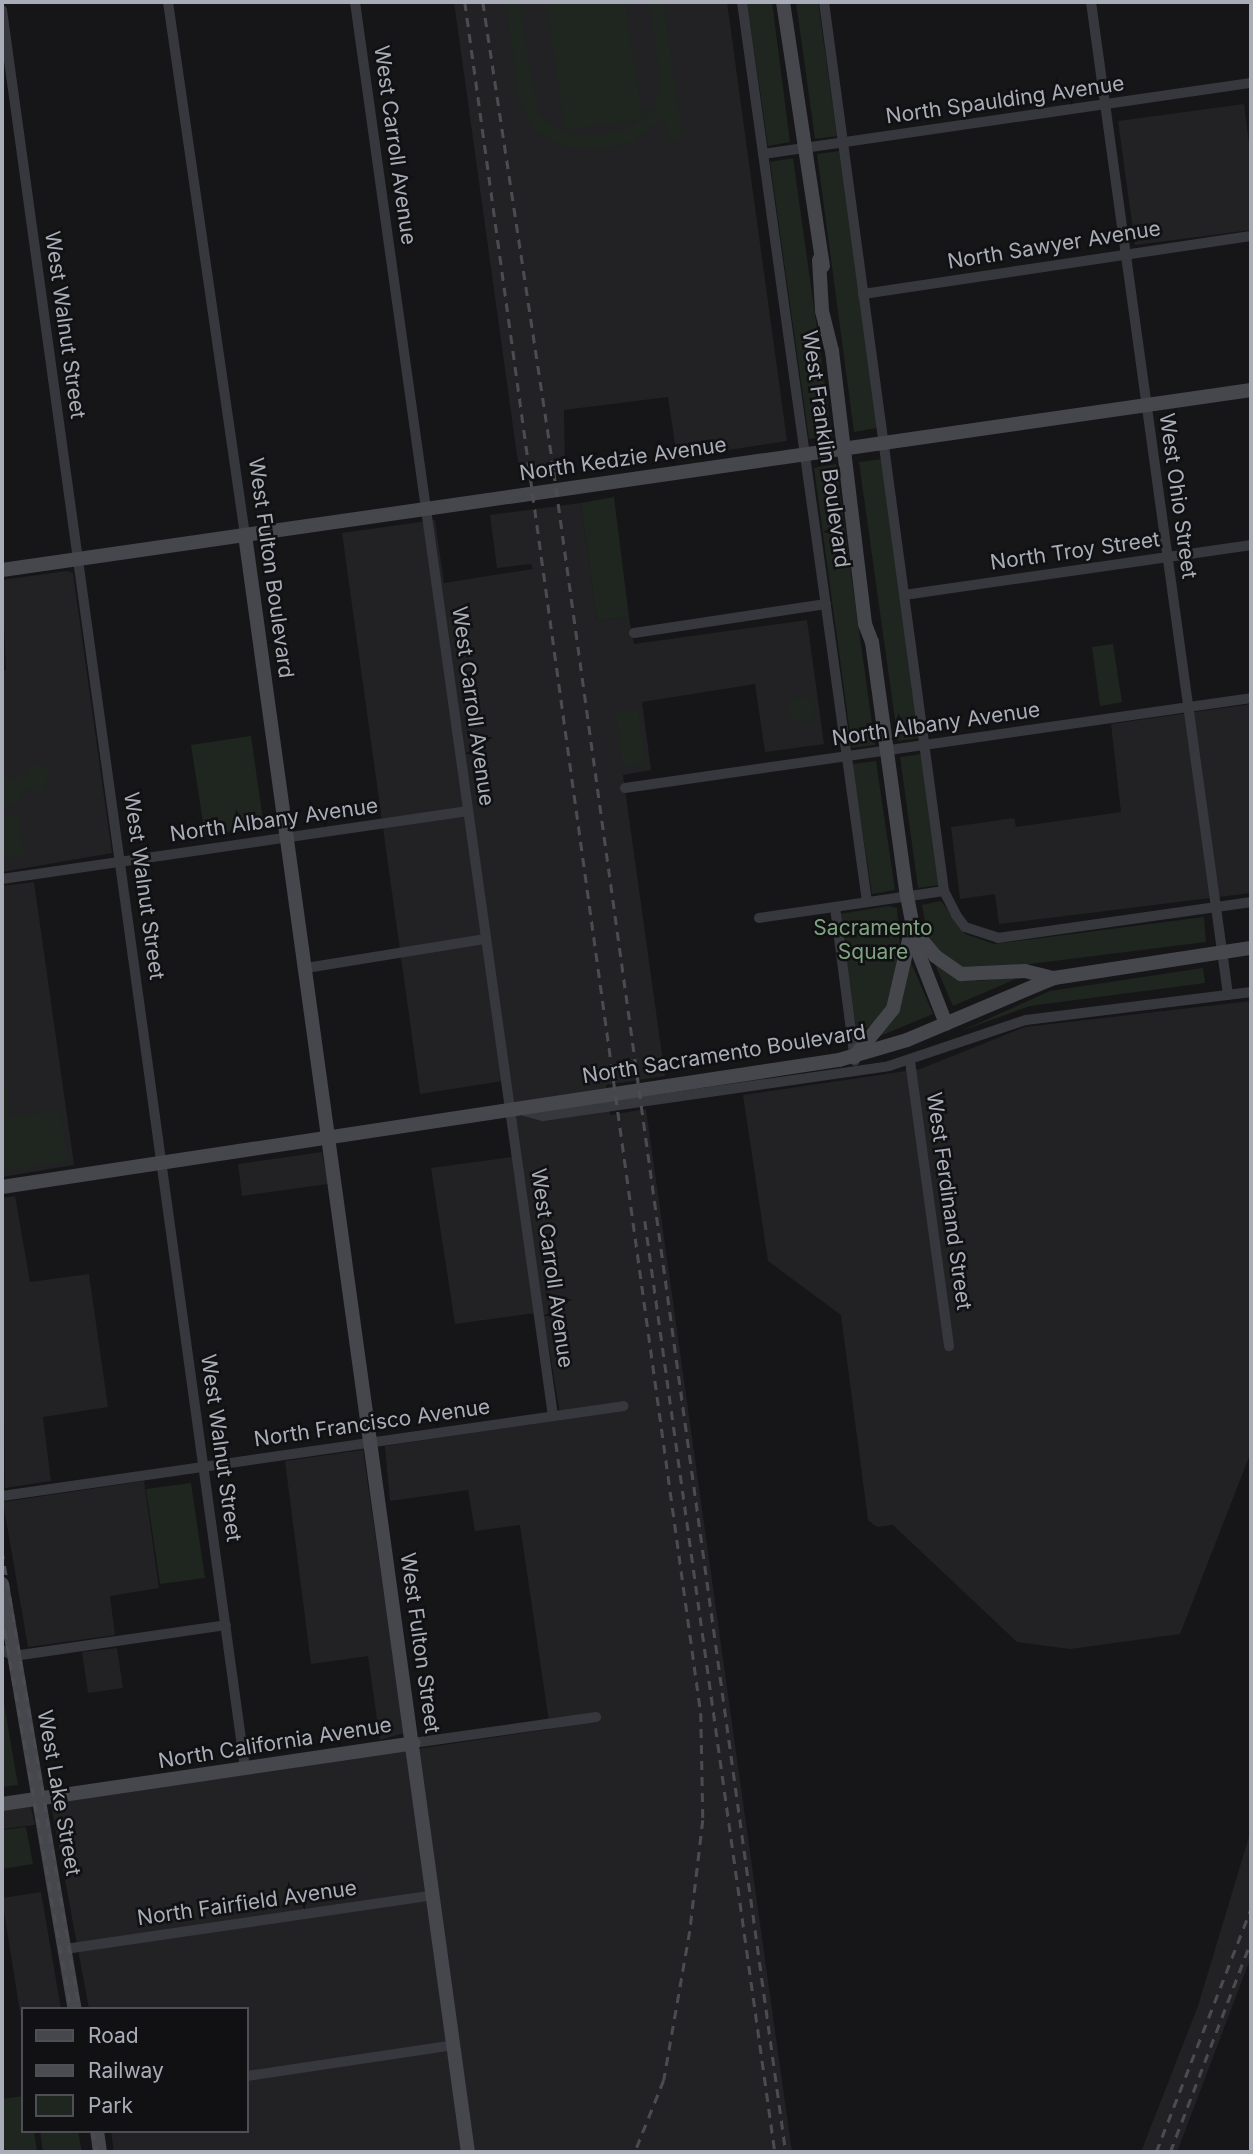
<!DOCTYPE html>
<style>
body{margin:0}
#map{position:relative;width:1253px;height:2154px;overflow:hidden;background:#161618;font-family:Inter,sans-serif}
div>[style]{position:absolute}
.built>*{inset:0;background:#222225}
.green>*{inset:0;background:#1e261f}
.round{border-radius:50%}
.street>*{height:10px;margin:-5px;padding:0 5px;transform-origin:5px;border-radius:5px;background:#37383d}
.secondary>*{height:14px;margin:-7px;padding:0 7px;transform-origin:7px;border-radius:7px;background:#45474d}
.rail>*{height:2.5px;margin-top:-1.25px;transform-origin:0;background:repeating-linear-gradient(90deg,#4a4c52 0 9px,transparent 0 16px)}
span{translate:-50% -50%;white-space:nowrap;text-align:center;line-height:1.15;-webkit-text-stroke:5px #111113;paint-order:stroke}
.street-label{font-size:21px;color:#a8adb8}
.park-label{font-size:21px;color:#7fa381}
.frame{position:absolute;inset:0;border:4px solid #a8adb8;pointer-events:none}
.legend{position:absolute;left:21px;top:2007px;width:228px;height:126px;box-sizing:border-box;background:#111113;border:2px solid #4d4f55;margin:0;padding:9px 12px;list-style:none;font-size:21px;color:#a8adb8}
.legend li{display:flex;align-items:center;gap:14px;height:35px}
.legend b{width:35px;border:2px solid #4d4f55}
</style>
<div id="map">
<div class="built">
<i style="clip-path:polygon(454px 2px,727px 2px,787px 441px,677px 458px,668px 397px,564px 410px,565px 473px,520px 477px)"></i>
<i style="clip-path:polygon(1244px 104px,1251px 160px,1251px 230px,1135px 245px,1118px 121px)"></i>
<i style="clip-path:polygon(581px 503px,597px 621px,629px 617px,634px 644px,807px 620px,824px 744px,765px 752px,755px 684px,642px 702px,651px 770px,623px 775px,665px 1076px,606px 1085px,610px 1115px,646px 1109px,792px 2152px,114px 2152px,111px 2131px,247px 2131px,247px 2009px,89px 2009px,51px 1804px,550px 1729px,520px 1525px,475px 1531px,468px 1490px,390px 1501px,385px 1446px,561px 1420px,543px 1312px,455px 1324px,431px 1168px,519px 1156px,509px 1080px,420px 1094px,342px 533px,435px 520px,444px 583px,533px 569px,531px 564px,497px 568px,490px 515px)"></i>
<i style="clip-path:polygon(67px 571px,73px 573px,112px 853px,2px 872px,2px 671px,6px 670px,2px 580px)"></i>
<i style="clip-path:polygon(1251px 704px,1251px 893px,999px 924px,995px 894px,960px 899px,951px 827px,1014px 818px,1016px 827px,1121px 812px,1111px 724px)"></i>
<i style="clip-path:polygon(34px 882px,74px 1165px,2px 1177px,2px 886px)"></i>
<i style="clip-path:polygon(1251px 1001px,1251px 1452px,1180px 1634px,1070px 1649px,1017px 1642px,893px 1525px,877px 1527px,868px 1520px,841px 1315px,768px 1261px,743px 1095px,920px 1069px,1025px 1027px)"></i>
<i style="clip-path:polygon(322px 1152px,328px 1184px,242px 1196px,238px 1164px)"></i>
<i style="clip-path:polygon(15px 1196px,30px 1282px,89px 1274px,108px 1407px,43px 1417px,51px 1481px,5px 1488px,2px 1198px)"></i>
<i style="clip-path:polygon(363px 1450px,404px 1733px,380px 1740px,368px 1656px,311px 1664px,285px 1461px)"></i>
<i style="clip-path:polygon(144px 1481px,159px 1588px,110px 1596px,115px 1635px,28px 1647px,3px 1502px)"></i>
<i style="clip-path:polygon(117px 1648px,123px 1688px,88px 1693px,82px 1652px)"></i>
<i style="clip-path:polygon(31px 1807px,35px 1825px,2px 1829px,2px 1810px)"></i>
<i style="clip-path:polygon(1251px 1830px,1251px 1957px,1177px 2152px,1141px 2152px,1198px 2006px)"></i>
<i style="clip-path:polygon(41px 1892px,61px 2009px,23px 2009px,23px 2032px,2px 1898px)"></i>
</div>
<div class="green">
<i style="clip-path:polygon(506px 2px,519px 2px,538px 114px,561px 132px,594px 137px,628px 129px,654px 107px,661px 82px,649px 2px,663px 2px,683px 138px,668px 140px,664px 117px,634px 141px,606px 149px,567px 148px,536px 132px,519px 102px)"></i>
<i style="clip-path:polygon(546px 2px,625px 2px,643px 119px,565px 130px)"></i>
<i style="clip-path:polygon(747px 2px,772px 2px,790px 142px,768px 146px)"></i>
<i style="clip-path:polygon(796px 2px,818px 2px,837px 136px,815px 139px)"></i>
<i style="clip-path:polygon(839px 151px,877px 428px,854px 432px,817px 154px)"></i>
<i style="clip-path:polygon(793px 158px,832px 436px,809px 439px,770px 162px)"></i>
<i style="clip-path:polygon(882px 459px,919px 738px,898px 741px,859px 462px)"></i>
<i style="clip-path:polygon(836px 464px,875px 745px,852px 748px,814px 468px)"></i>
<i style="clip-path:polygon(614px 497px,629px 617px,597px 621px,581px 503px)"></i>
<i style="clip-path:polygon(1113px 644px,1122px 702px,1100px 706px,1092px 647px)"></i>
<i class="round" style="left:789px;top:697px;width:26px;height:26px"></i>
<i style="clip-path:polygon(638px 710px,645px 764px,623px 767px,616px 713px)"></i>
<i style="clip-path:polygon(251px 736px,264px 827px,205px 835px,191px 745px)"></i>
<i style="clip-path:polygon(922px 754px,940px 885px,918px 888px,900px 757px)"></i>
<i style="clip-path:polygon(876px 761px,895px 890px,872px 894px,852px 764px)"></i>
<i style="clip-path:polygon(35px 764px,49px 768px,44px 793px,26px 789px,18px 803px,2px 803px,2px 780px,22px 777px)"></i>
<i style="clip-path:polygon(19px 816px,25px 855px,2px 858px,2px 818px)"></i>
<i style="clip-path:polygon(941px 901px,965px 934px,994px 944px,1204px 917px,1206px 942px,975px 971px,954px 966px,935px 949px,927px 933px,922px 905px)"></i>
<i style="clip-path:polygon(888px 906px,897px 908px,901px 962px,887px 1008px,876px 1022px,857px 1034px,840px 914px)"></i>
<i style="clip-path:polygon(910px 960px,933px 1014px,880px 1036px,899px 1006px)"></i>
<i style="clip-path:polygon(934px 962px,960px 978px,979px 981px,1025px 975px,953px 1006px)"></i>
<i style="clip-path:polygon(1203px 968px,1205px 983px,1030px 1006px,961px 1031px,1050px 991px)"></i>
<i style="clip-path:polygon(2px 1084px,8px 1084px,9px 1118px,60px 1110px,68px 1161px,2px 1171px)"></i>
<i style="clip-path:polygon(191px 1483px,205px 1578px,160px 1584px,146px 1489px)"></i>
<i style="clip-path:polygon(2px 1692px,18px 1785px,2px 1787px)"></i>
<i style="clip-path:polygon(26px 1827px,33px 1864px,2px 1869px,2px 1830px)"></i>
<i style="clip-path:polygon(23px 2096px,23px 2131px,34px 2131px,37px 2152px,2px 2152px,2px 2099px)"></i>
<i style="clip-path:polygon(40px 2131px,78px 2131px,82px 2152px,43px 2152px)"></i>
</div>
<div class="street">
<i style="left:168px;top:2px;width:539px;rotate:81.78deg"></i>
<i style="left:355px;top:2px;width:1428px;rotate:82.03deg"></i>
<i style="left:742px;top:2px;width:909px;rotate:82.09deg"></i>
<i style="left:824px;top:2px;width:897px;rotate:82.31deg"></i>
<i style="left:944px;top:891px;width:27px;rotate:63deg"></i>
<i style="left:956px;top:915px;width:15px;rotate:53deg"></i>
<i style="left:965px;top:927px;width:35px;rotate:18deg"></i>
<i style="left:998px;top:938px;width:256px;rotate:-8.1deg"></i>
<i style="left:1091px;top:2px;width:1002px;rotate:82.14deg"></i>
<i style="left:2px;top:10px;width:1776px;rotate:82.13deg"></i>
<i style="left:763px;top:154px;width:493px;rotate:-8.3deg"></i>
<i style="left:863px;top:294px;width:392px;rotate:-8.5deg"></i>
<i style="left:904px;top:595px;width:351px;rotate:-8.2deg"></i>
<i style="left:634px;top:633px;width:194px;rotate:-8.6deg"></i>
<i style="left:625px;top:788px;width:632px;rotate:-8.18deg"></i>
<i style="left:2px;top:879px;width:471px;rotate:-8.3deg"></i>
<i style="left:835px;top:907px;width:155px;rotate:82.6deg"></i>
<i style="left:759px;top:918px;width:187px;rotate:-8.3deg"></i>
<i style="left:306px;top:968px;width:182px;rotate:-9.2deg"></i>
<i style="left:910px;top:1061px;width:288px;rotate:82.2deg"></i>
<i style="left:524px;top:1111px;width:20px;rotate:15deg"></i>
<i style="left:543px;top:1116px;width:350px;rotate:-8.2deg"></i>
<i style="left:889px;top:1066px;width:145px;rotate:-18.6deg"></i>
<i style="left:1026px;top:1020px;width:227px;rotate:-7.1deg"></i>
<i style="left:2px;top:1496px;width:628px;rotate:-8.23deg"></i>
<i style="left:2px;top:1650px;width:13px;rotate:27deg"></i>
<i style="left:14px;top:1656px;width:214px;rotate:-8.3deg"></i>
<i style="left:413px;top:1743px;width:185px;rotate:-8.1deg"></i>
<i style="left:65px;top:1949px;width:373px;rotate:-8.3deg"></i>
<i style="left:247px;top:2076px;width:209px;rotate:-8.5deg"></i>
</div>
<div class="secondary">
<i style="left:783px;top:2px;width:267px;rotate:81.4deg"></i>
<i style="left:819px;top:260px;width:51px;rotate:86.6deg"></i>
<i style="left:822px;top:311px;width:41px;rotate:76deg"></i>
<i style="left:832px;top:351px;width:275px;rotate:83.1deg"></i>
<i style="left:865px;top:624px;width:19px;rotate:69deg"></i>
<i style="left:872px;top:642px;width:256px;rotate:82.2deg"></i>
<i style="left:907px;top:896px;width:57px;rotate:78.9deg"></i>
<i style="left:918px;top:952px;width:77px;rotate:68.7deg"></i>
<i style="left:245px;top:535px;width:1632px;rotate:82.15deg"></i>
<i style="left:2px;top:570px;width:1262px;rotate:-8.2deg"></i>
<i style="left:916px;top:933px;width:30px;rotate:50deg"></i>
<i style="left:935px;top:956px;width:32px;rotate:35deg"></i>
<i style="left:961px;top:974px;width:64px;rotate:-2.7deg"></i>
<i style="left:1025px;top:971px;width:30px;rotate:14deg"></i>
<i style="left:854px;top:1057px;width:62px;rotate:-50.9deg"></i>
<i style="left:893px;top:1009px;width:80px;rotate:-77deg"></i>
<i style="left:2px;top:1187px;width:847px;rotate:-8.63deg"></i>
<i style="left:839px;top:1060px;width:71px;rotate:-16.4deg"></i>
<i style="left:907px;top:1040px;width:160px;rotate:-22.9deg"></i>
<i style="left:1054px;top:978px;width:199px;rotate:-8.7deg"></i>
<i style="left:2px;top:1584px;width:431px;rotate:80.3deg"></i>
<i style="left:2px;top:1804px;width:416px;rotate:-8.4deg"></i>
<i style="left:97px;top:2131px;width:21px;rotate:82deg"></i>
</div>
<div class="rail">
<i style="left:465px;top:2px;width:1727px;rotate:82.15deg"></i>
<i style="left:701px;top:1713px;width:107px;rotate:88.9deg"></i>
<i style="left:703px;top:1820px;width:112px;rotate:96.7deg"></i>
<i style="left:690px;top:1931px;width:151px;rotate:99.9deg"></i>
<i style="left:664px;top:2080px;width:78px;rotate:111.9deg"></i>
<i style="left:483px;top:2px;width:475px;rotate:81.4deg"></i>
<i style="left:554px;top:472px;width:1696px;rotate:82.14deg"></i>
<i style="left:645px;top:1221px;width:940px;rotate:82.05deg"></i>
<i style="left:2px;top:1550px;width:466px;rotate:80.4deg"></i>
<i style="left:2px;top:1614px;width:401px;rotate:80.1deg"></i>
<i style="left:93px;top:2131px;width:21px;rotate:79deg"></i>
<i style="left:1156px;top:2152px;width:262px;rotate:-68.7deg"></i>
<i style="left:1170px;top:2152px;width:226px;rotate:-69deg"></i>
</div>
<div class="street-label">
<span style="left:1005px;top:100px;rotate:-8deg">North Spaulding Avenue</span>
<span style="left:395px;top:145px;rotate:82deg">West Carroll Avenue</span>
<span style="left:1054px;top:245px;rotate:-9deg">North Sawyer Avenue</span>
<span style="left:65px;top:325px;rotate:82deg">West Walnut Street</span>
<span style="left:826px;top:449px;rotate:82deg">West Franklin Boulevard</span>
<span style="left:623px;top:459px;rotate:-8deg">North Kedzie Avenue</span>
<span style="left:1178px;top:496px;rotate:82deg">West Ohio Street</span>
<span style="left:1075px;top:551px;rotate:-8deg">North Troy Street</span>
<span style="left:271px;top:568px;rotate:82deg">West Fulton Boulevard</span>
<span style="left:473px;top:706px;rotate:82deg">West Carroll Avenue</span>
<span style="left:936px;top:724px;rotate:-8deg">North Albany Avenue</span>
<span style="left:274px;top:820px;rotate:-8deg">North Albany Avenue</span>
<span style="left:144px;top:886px;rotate:82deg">West Walnut Street</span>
<span style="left:724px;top:1054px;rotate:-9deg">North Sacramento Boulevard</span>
<span style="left:949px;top:1201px;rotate:82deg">West Ferdinand Street</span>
<span style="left:552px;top:1268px;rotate:82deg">West Carroll Avenue</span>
<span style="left:372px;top:1423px;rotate:-8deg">North Francisco Avenue</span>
<span style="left:221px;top:1448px;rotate:82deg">West Walnut Street</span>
<span style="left:420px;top:1643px;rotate:82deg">West Fulton Street</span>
<span style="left:275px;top:1743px;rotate:-9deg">North California Avenue</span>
<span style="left:59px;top:1793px;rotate:80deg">West Lake Street</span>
<span style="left:247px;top:1903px;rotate:-8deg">North Fairfield Avenue</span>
</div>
<div class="park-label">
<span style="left:873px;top:940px">Sacramento<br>Square</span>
</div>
<div class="frame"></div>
<ul class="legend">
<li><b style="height:9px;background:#45474d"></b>Road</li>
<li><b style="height:9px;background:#4a4c52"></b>Railway</li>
<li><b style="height:19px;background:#1e261f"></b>Park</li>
</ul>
</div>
